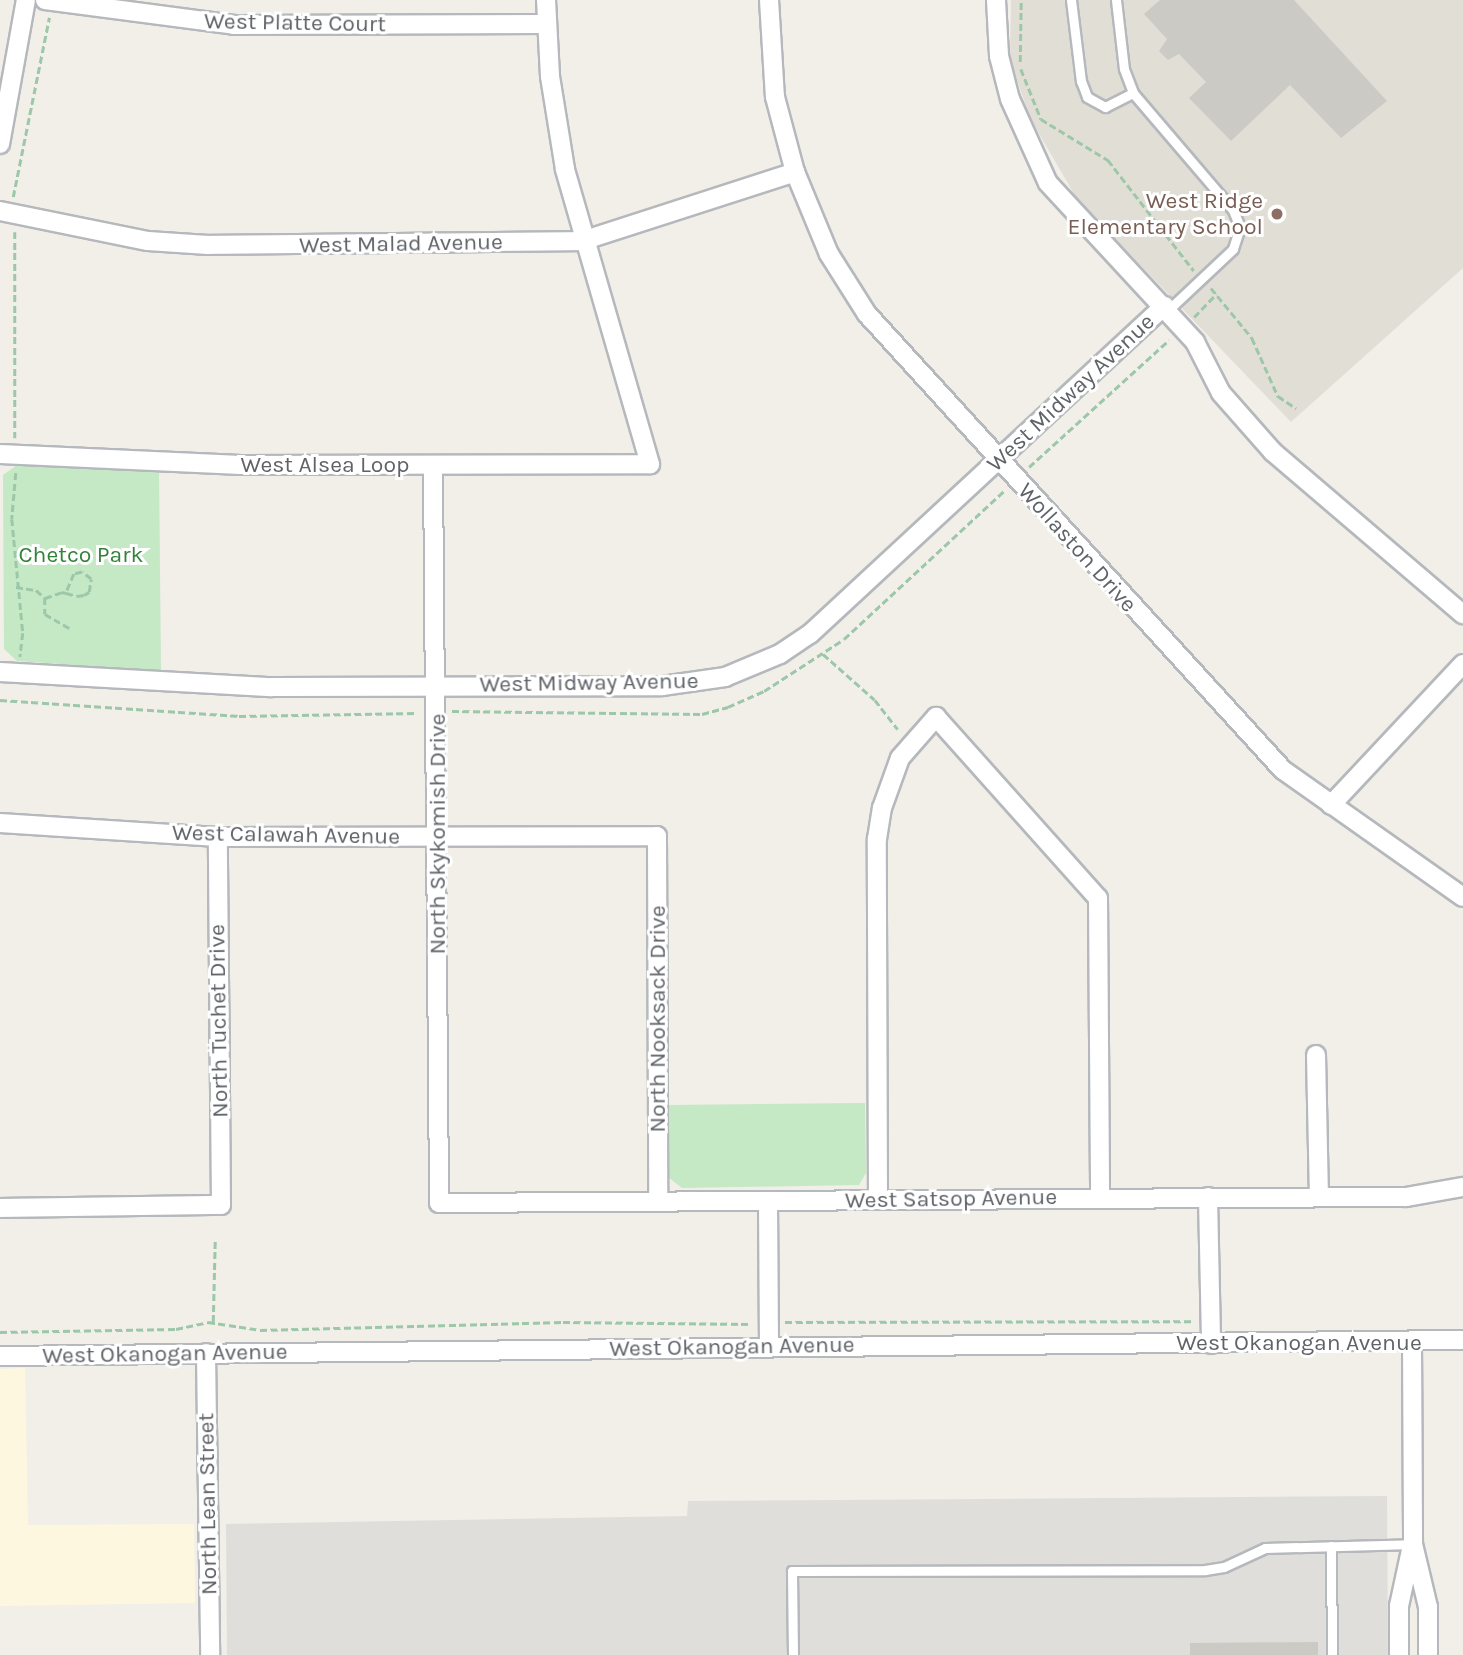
<!DOCTYPE html>
<style>
body{margin:0}
#map{position:relative;width:1463px;height:1655px;overflow:hidden;background:#f1efe8;font-family:Karla,sans-serif}
div>[style]{position:absolute}
.commercial>*{inset:0;background:#fef7e0}
.industrial>*{inset:0;background:#e0deda}
.education>*{inset:0;background:#e1ded6}
.green>*{inset:0;background:#c5e8c5}
.building>*{inset:0;background:#cccac5}
.path>*{height:2.5px;margin-top:-1.25px;transform-origin:0;background:repeating-linear-gradient(90deg,#9cc7a9 0 7px,transparent 0 10.5px)}
.roads{filter:drop-shadow(2px 0 #b5b8bc) drop-shadow(-2px 0 #b5b8bc) drop-shadow(0 2px #b5b8bc) drop-shadow(0 -2px #b5b8bc)}
.lane>*{height:9px;margin:-4.5px;padding:0 4.5px;transform-origin:4.5px;border-radius:4.5px;background:#fff}
.street>*{height:18px;margin:-9px;padding:0 9px;transform-origin:9px;border-radius:9px;background:#fff}
.dots>*{width:19px;height:19px;translate:-50% -50%;box-sizing:border-box;border:4px solid #fff;border-radius:50%}
span{translate:-50% -50%;white-space:nowrap;text-align:center;line-height:1.15;-webkit-text-stroke:6px #fff;paint-order:stroke}
.street-label{font-size:23px;color:#5f6368}
.education-label{font-size:23px;color:#785e54}
.right{translate:-100% -50%;text-align:right}
.park-label{font-size:23px;color:#348238}
</style>
<div id="map">
<div class="commercial">
<i style="clip-path:polygon(25px 1368px,28px 1525px,194px 1524px,195px 1603px,0 1606px,0 1369px)"></i>
</div>
<div class="industrial">
<i style="clip-path:polygon(1387px 1496px,1388px 1655px,227px 1655px,226px 1524px,687px 1516px,688px 1501px)"></i>
</div>
<div class="education">
<i style="clip-path:polygon(1011px 0,1463px 0,1463px 268px,1291px 422px,1077px 199px,1031px 120px,1010px 61px)"></i>
</div>
<div class="green">
<i style="clip-path:polygon(17px 465px,159px 471px,161px 671px,17px 661px,4px 649px,3px 475px)"></i>
<i style="clip-path:polygon(865px 1103px,866px 1173px,859px 1185px,682px 1188px,668px 1177px,668px 1105px)"></i>
</div>
<div class="building">
<i style="clip-path:polygon(1160px 0,1294px 0,1387px 101px,1341px 138px,1290px 85px,1231px 141px,1189px 98px,1206px 82px,1179px 54px,1168px 60px,1159px 51px,1167px 39px,1144px 14px)"></i>
<i style="clip-path:polygon(1318px 1642px,1318px 1655px,1190px 1655px,1190px 1643px)"></i>
</div>
<div class="path">
<i style="left:1020px;top:62px;width:62px;rotate:-89.1deg"></i>
<i style="left:1021px;top:69px;width:54px;rotate:68.2deg"></i>
<i style="left:1041px;top:119px;width:79px;rotate:31.5deg"></i>
<i style="left:1108px;top:160px;width:140px;rotate:52.2deg"></i>
<i style="left:13px;top:197px;width:183px;rotate:-78.6deg"></i>
<i style="left:15px;top:232px;width:206px;rotate:90deg"></i>
<i style="left:1211px;top:288px;width:65px;rotate:50.6deg"></i>
<i style="left:1252px;top:338px;width:64px;rotate:65.9deg"></i>
<i style="left:1278px;top:396px;width:22px;rotate:34deg"></i>
<i style="left:1194px;top:317px;width:32px;rotate:-46deg"></i>
<i style="left:1029px;top:467px;width:189px;rotate:-42.2deg"></i>
<i style="left:16px;top:473px;width:46px;rotate:95deg"></i>
<i style="left:12px;top:519px;width:115px;rotate:84.5deg"></i>
<i style="left:23px;top:633px;width:24px;rotate:97deg"></i>
<i style="left:16px;top:587px;width:20px;rotate:9deg"></i>
<i style="left:36px;top:590px;width:12px;rotate:42deg"></i>
<i style="left:45px;top:598px;width:16px;rotate:90deg"></i>
<i style="left:45px;top:614px;width:30px;rotate:30deg"></i>
<i style="left:45px;top:598px;width:18px;rotate:-19deg"></i>
<i style="left:62px;top:592px;width:4px;rotate:14deg"></i>
<i style="left:66px;top:593px;width:11px;rotate:15deg"></i>
<i style="left:77px;top:596px;width:7px;rotate:-8deg"></i>
<i style="left:84px;top:595px;width:6px;rotate:-31deg"></i>
<i style="left:89px;top:592px;width:13px;rotate:-81deg"></i>
<i style="left:91px;top:579px;width:11px;rotate:-142deg"></i>
<i style="left:82px;top:572px;width:8px;rotate:166deg"></i>
<i style="left:74px;top:574px;width:21px;rotate:113deg"></i>
<i style="left:823px;top:654px;width:69px;rotate:41.5deg"></i>
<i style="left:875px;top:700px;width:37px;rotate:52deg"></i>
<i style="left:0;top:700px;width:240px;rotate:3.8deg"></i>
<i style="left:239px;top:716px;width:178px;rotate:-1deg"></i>
<i style="left:452px;top:711px;width:250px;rotate:0.7deg"></i>
<i style="left:702px;top:714px;width:27px;rotate:-15deg"></i>
<i style="left:728px;top:707px;width:39px;rotate:-24deg"></i>
<i style="left:764px;top:691px;width:95px;rotate:-33deg"></i>
<i style="left:844px;top:639px;width:218px;rotate:-42.8deg"></i>
<i style="left:213px;top:1322px;width:82px;rotate:-88.6deg"></i>
<i style="left:785px;top:1322px;width:406px;rotate:-0.1deg"></i>
<i style="left:0;top:1332px;width:176px;rotate:-1deg"></i>
<i style="left:176px;top:1329px;width:33px;rotate:-12deg"></i>
<i style="left:208px;top:1322px;width:53px;rotate:8.7deg"></i>
<i style="left:260px;top:1330px;width:303px;rotate:-1.5deg"></i>
<i style="left:563px;top:1322px;width:188px;rotate:0.6deg"></i>
</div>
<div class="roads">
<div class="lane">
<i style="left:1071px;top:0;width:82px;rotate:83deg"></i>
<i style="left:1081px;top:81px;width:17px;rotate:69deg"></i>
<i style="left:1087px;top:97px;width:21px;rotate:29deg"></i>
<i style="left:1105px;top:107px;width:31px;rotate:-27deg"></i>
<i style="left:1116px;top:0;width:69px;rotate:83.4deg"></i>
<i style="left:1124px;top:69px;width:26px;rotate:69deg"></i>
<i style="left:1133px;top:93px;width:154px;rotate:49.5deg"></i>
<i style="left:1233px;top:210px;width:18px;rotate:68deg"></i>
<i style="left:1240px;top:227px;width:23px;rotate:108deg"></i>
<i style="left:1233px;top:249px;width:89px;rotate:136.8deg"></i>
<i style="left:1331px;top:1546px;width:109px;rotate:89.5deg"></i>
<i style="left:793px;top:1655px;width:84px;rotate:-90.7deg"></i>
<i style="left:792px;top:1571px;width:413px;rotate:-0.1deg"></i>
<i style="left:1205px;top:1570px;width:19px;rotate:-9deg"></i>
<i style="left:1224px;top:1567px;width:45px;rotate:-24.9deg"></i>
<i style="left:1265px;top:1548px;width:148px;rotate:-1.5deg"></i>
</div>
<div class="street">
<i style="left:45px;top:0;width:191px;rotate:7.5deg"></i>
<i style="left:234px;top:25px;width:313px;rotate:-0.2deg"></i>
<i style="left:769px;top:0;width:97px;rotate:86.5deg"></i>
<i style="left:775px;top:97px;width:78px;rotate:75.1deg"></i>
<i style="left:795px;top:172px;width:89px;rotate:67.5deg"></i>
<i style="left:829px;top:254px;width:71px;rotate:57.7deg"></i>
<i style="left:867px;top:314px;width:617px;rotate:47.63deg"></i>
<i style="left:1283px;top:770px;width:220px;rotate:35.2deg"></i>
<i style="left:996px;top:0;width:56px;rotate:86.9deg"></i>
<i style="left:999px;top:56px;width:44px;rotate:75.7deg"></i>
<i style="left:1010px;top:99px;width:92px;rotate:65.7deg"></i>
<i style="left:1048px;top:183px;width:217px;rotate:47.2deg"></i>
<i style="left:1195px;top:342px;width:57px;rotate:63deg"></i>
<i style="left:1221px;top:393px;width:79px;rotate:48.6deg"></i>
<i style="left:1273px;top:452px;width:250px;rotate:40.5deg"></i>
<i style="left:0;top:144px;width:146px;rotate:-79.8deg"></i>
<i style="left:0;top:211px;width:151px;rotate:11.5deg"></i>
<i style="left:148px;top:241px;width:60px;rotate:3.8deg"></i>
<i style="left:208px;top:245px;width:374px;rotate:-0.6deg"></i>
<i style="left:582px;top:241px;width:224px;rotate:-17.9deg"></i>
<i style="left:0;top:454px;width:241px;rotate:2.6deg"></i>
<i style="left:241px;top:465px;width:409px;rotate:-0.1deg"></i>
<i style="left:650px;top:464px;width:307px;rotate:-106.1deg"></i>
<i style="left:565px;top:169px;width:94px;rotate:-99.2deg"></i>
<i style="left:550px;top:76px;width:76px;rotate:-93deg"></i>
<i style="left:433px;top:466px;width:737px;rotate:89.53deg"></i>
<i style="left:439px;top:1203px;width:967px;rotate:-0.36deg"></i>
<i style="left:1406px;top:1197px;width:58px;rotate:-10deg"></i>
<i style="left:0;top:672px;width:272px;rotate:3.2deg"></i>
<i style="left:272px;top:687px;width:390px;rotate:-0.1deg"></i>
<i style="left:662px;top:686px;width:64px;rotate:-8.1deg"></i>
<i style="left:725px;top:677px;width:60px;rotate:-22.7deg"></i>
<i style="left:780px;top:654px;width:36px;rotate:-34deg"></i>
<i style="left:810px;top:634px;width:483px;rotate:-42.8deg"></i>
<i style="left:1331px;top:805px;width:193px;rotate:-46.9deg"></i>
<i style="left:0;top:823px;width:218px;rotate:3.7deg"></i>
<i style="left:218px;top:837px;width:439px;rotate:-0.1deg"></i>
<i style="left:657px;top:836px;width:366px;rotate:89.8deg"></i>
<i style="left:1316px;top:1055px;width:142px;rotate:88.8deg"></i>
<i style="left:1208px;top:1197px;width:147px;rotate:88.8deg"></i>
<i style="left:878px;top:1200px;width:361px;rotate:-90.2deg"></i>
<i style="left:877px;top:839px;width:31px;rotate:-81deg"></i>
<i style="left:882px;top:808px;width:53px;rotate:-70.2deg"></i>
<i style="left:900px;top:758px;width:55px;rotate:-48.7deg"></i>
<i style="left:936px;top:717px;width:243px;rotate:48.2deg"></i>
<i style="left:1098px;top:898px;width:300px;rotate:89.6deg"></i>
<i style="left:768px;top:1201px;width:146px;rotate:89.6deg"></i>
<i style="left:0;top:1208px;width:221px;rotate:-0.8deg"></i>
<i style="left:221px;top:1205px;width:368px;rotate:-90.5deg"></i>
<i style="left:1412px;top:1343px;width:201px;rotate:89.7deg"></i>
<i style="left:1413px;top:1544px;width:65px;rotate:76.6deg"></i>
<i style="left:1428px;top:1607px;width:48px;rotate:90deg"></i>
<i style="left:206px;top:1353px;width:302px;rotate:89.2deg"></i>
<i style="left:0;top:1356px;width:1463px;rotate:-0.63deg"></i>
<i style="left:1399px;top:1655px;width:49px;rotate:-90deg"></i>
<i style="left:1399px;top:1606px;width:57px;rotate:-77.9deg"></i>
</div>
</div>
<div class="dots">
<i style="left:1277px;top:214px;background:#8d6e63"></i>
</div>
<div class="street-label">
<span style="left:295px;top:23px;rotate:1deg">West Platte Court</span>
<span style="left:401px;top:244px;rotate:-1deg">West Malad Avenue</span>
<span style="left:1071px;top:393px;rotate:-43deg">West Midway Avenue</span>
<span style="left:325px;top:465px">West Alsea Loop</span>
<span style="left:1077px;top:548px;rotate:48deg">Wollaston Drive</span>
<span style="left:589px;top:683px;rotate:-1deg">West Midway Avenue</span>
<span style="left:438px;top:834px;rotate:-90deg">North Skykomish Drive</span>
<span style="left:286px;top:835px;rotate:1deg">West Calawah Avenue</span>
<span style="left:658px;top:1019px;rotate:-90deg">North Nooksack Drive</span>
<span style="left:219px;top:1021px;rotate:-91deg">North Tuchet Drive</span>
<span style="left:951px;top:1199px;rotate:-1deg">West Satsop Avenue</span>
<span style="left:1299px;top:1343px">West Okanogan Avenue</span>
<span style="left:732px;top:1347px;rotate:-1deg">West Okanogan Avenue</span>
<span style="left:165px;top:1354px;rotate:-1deg">West Okanogan Avenue</span>
<span style="left:208px;top:1504px;rotate:-91deg">North Lean Street</span>
</div>
<div class="education-label">
<span class="right" style="left:1263px;top:214px">West Ridge<br>Elementary School</span>
</div>
<div class="park-label">
<span style="left:81px;top:555px">Chetco Park</span>
</div>
</div>
